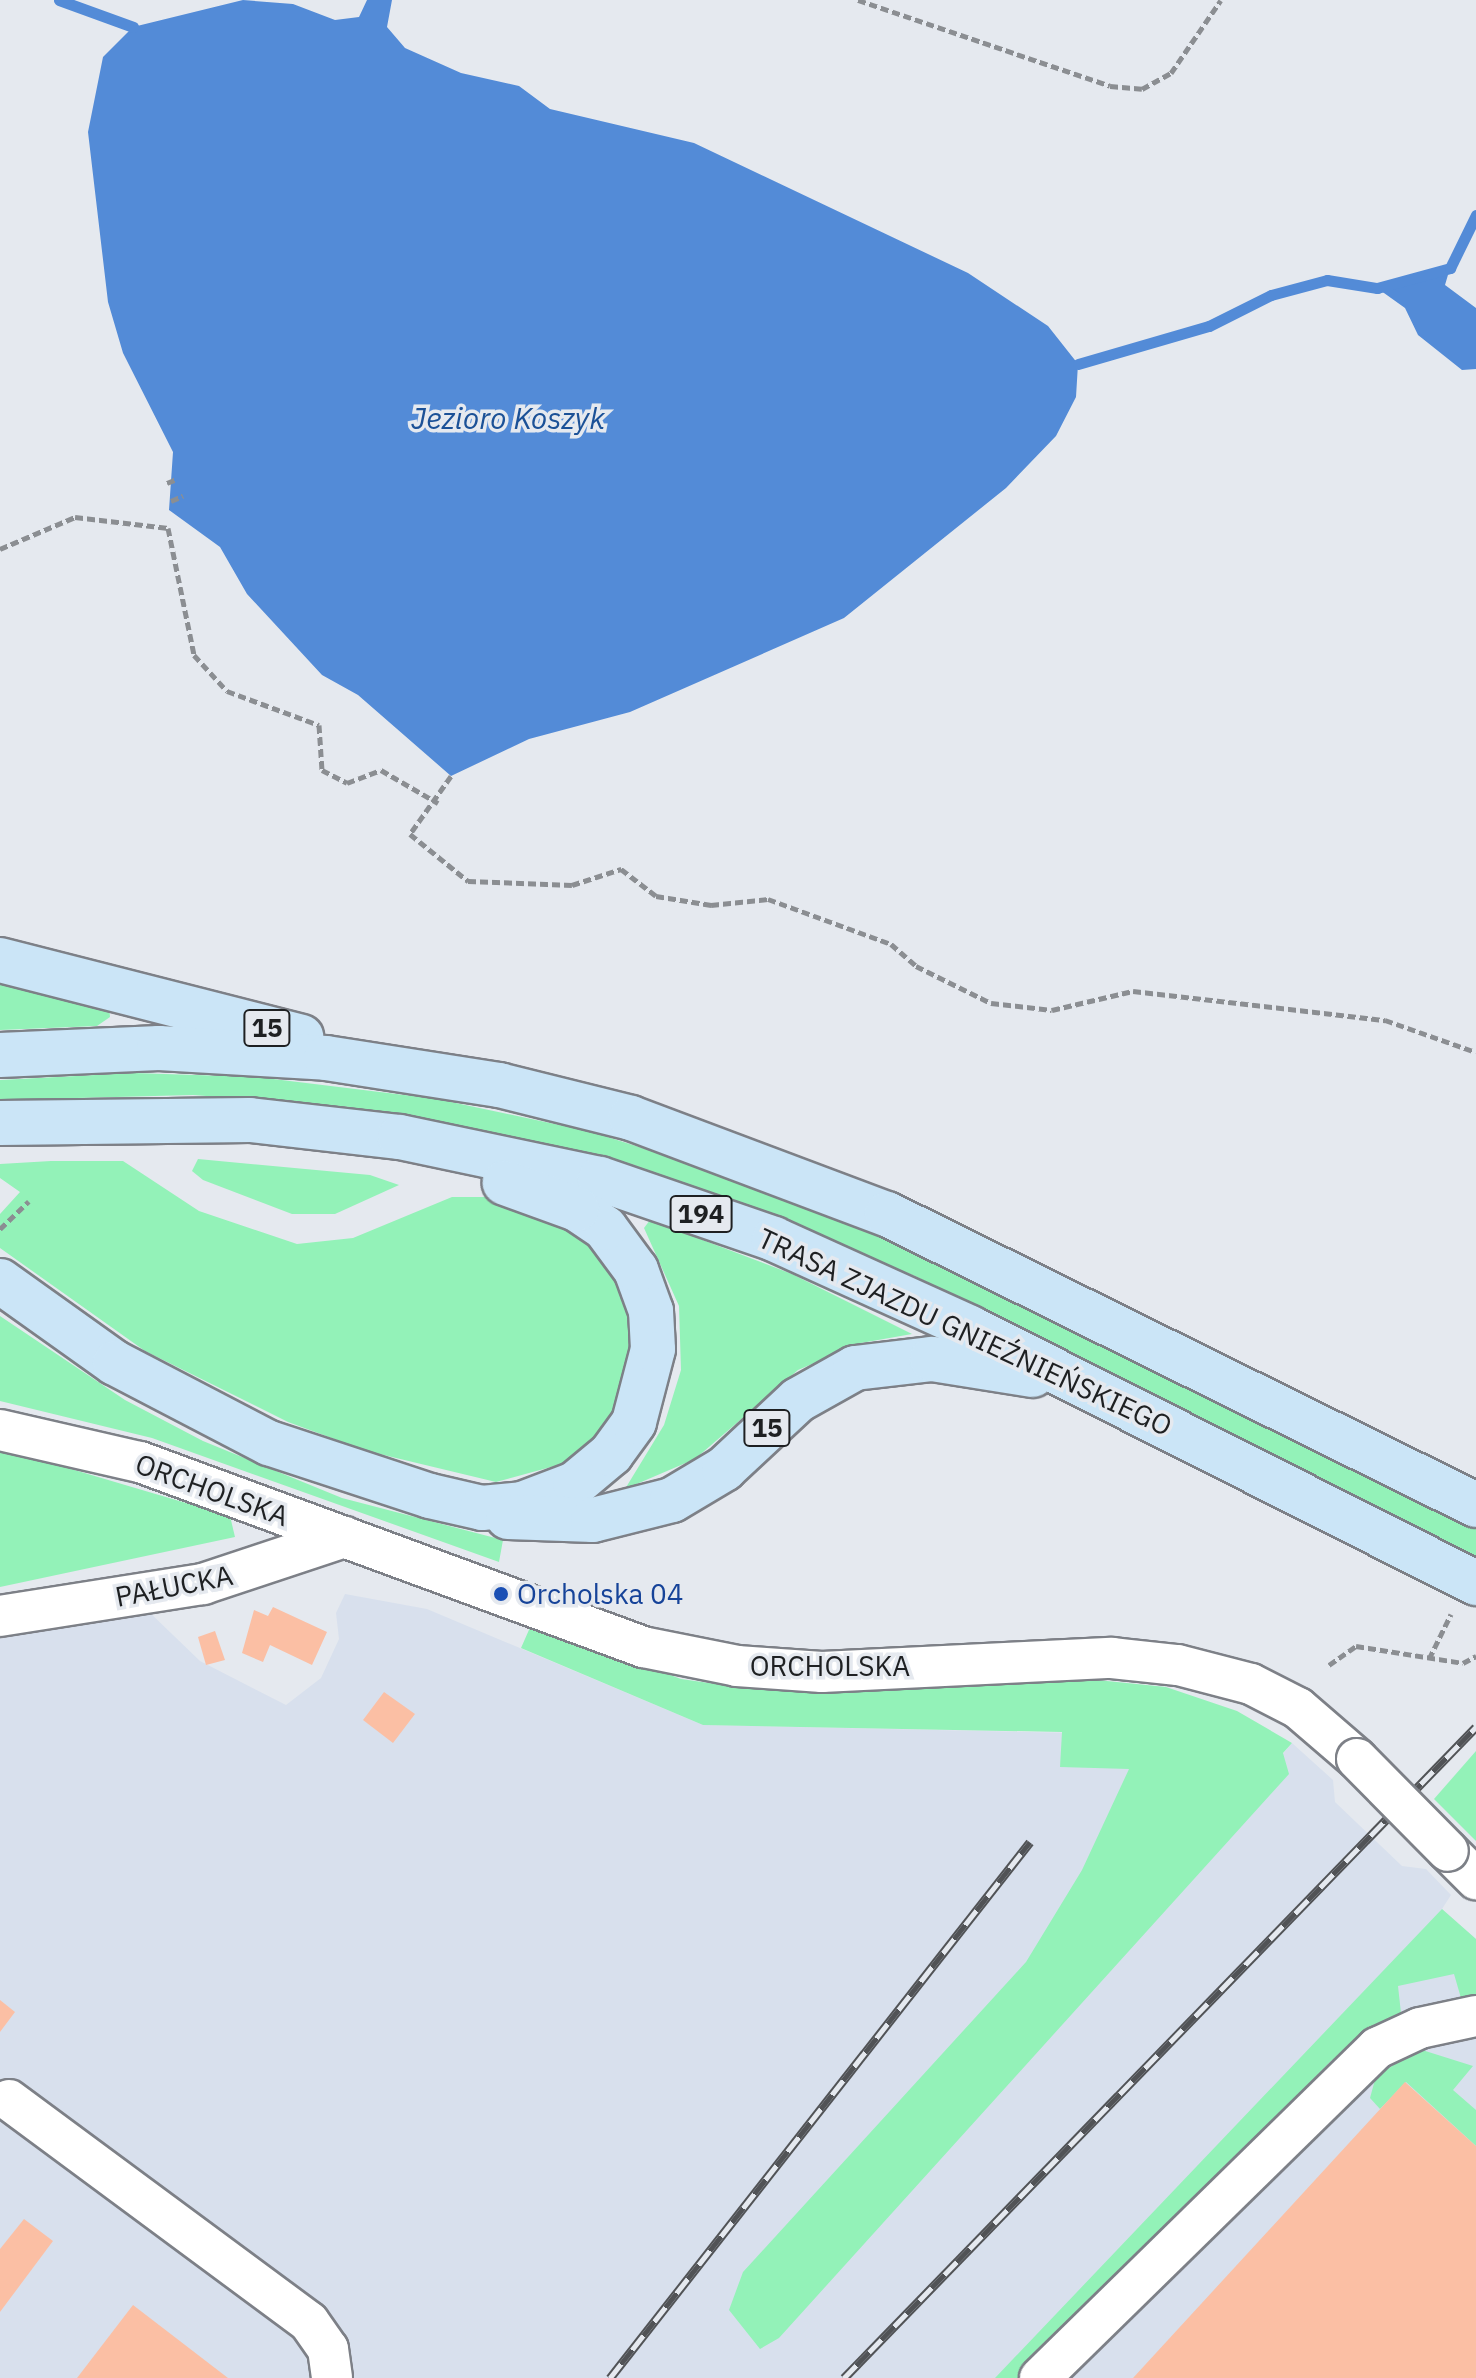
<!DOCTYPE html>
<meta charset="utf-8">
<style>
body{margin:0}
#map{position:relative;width:1476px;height:2378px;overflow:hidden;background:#e5e9ef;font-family:"IBM Plex Sans",sans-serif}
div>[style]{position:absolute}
.built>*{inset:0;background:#d8e0ed}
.green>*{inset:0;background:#93f2b8}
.water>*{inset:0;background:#538bd7}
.stream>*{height:11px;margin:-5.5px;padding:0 5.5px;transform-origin:5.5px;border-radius:5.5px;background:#538bd7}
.building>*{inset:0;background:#fbbfa4}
.path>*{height:5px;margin-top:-2.5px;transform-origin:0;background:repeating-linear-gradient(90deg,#8b8e92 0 8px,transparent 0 12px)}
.roads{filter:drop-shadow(2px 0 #7d8087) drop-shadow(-2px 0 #7d8087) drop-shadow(0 2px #7d8087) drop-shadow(0 -2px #7d8087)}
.minor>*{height:40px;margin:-20px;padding:0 20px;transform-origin:20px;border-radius:20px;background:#fff}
.major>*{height:44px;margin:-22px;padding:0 22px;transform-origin:22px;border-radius:22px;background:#cbe5f7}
.rail>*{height:9px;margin-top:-4.5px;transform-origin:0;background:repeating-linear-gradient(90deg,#e5e9ef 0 18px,#515356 0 36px);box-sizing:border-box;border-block:2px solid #515356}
.bridges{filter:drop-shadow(2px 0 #7d8087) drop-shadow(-2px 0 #7d8087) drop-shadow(0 2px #7d8087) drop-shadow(0 -2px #7d8087)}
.minor-bridge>*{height:40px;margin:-20px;padding:0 20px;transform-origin:20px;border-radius:20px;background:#fff}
.dots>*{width:22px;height:22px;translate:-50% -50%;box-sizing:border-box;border:4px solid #e5e9ef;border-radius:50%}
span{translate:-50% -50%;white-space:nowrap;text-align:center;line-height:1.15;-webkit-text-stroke:7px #e5e9ef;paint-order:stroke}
.shield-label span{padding:2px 6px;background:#e5e9ef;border:2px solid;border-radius:6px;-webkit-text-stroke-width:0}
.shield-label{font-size:26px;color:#1e2022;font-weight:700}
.street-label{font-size:28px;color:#1e2022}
.transit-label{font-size:28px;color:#164399}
.left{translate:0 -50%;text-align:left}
.water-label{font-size:30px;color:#1b5197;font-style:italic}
</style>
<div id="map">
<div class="built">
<i style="clip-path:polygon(345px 1594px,427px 1609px,703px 1725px,1126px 1734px,1266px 1774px,1292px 1743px,1333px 1780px,1335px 1802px,1402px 1866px,1426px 1869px,1451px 1895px,1442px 1909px,1476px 1939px,1476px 2378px,0 2378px,0 1635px,145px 1608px,200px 1661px,286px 1705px,321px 1678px,339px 1639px,336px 1613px)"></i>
</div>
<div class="green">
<i style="clip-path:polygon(0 977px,109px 1007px,110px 1017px,97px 1026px,0 1030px)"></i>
<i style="clip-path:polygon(134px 1073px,257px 1077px,437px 1099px,592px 1132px,727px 1175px,884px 1239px,1476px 1527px,1476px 1557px,915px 1276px,634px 1165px,350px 1107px,193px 1095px,0 1100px,0 1080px)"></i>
<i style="clip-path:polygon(198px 1159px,370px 1175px,399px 1185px,335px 1214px,292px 1214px,203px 1180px,192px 1171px)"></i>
<i style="clip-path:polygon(51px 1161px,123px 1161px,199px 1211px,297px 1244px,353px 1238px,452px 1197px,487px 1197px,548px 1213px,594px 1248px,625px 1299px,632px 1346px,619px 1402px,593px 1439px,562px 1464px,496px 1482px,367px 1451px,288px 1422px,145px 1351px,0 1248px,0 1214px,20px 1192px,0 1178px,0 1164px)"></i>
<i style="clip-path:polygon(650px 1220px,792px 1274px,912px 1334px,861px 1343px,798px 1370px,695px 1459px,625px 1489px,664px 1425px,681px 1370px,679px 1306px,644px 1228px)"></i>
<i style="clip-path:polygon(0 1316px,125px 1400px,203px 1441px,342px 1498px,503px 1540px,499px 1562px,152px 1438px,0 1401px)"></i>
<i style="clip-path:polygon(0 1448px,230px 1516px,235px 1537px,0 1587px)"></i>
<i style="clip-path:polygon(532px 1623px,681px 1679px,744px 1688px,1097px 1680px,1166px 1687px,1237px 1711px,1292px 1743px,1283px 1753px,1289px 1774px,779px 2338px,760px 2349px,729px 2310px,743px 2272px,1026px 1962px,1082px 1870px,1129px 1769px,1060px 1767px,1062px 1732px,703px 1725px,521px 1648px)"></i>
<i style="clip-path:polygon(1476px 1751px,1476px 1841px,1434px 1799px)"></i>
<i style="clip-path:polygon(1442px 1909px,1476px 1939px,1476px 2001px,1463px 2005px,1454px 1974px,1398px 1986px,1401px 2013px,1331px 2061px,1021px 2378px,995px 2378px)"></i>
<i style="clip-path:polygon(1419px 2049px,1473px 2066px,1453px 2090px,1476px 2110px,1476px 2146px,1406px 2082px,1380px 2109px,1370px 2098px,1376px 2076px)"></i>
</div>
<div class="water">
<i style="clip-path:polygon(243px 0,293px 4px,335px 20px,359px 17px,367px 0,392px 0,387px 27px,405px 48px,461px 73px,519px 86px,550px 109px,694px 143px,968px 273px,1048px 326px,1078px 364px,1076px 397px,1056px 436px,1006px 488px,844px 618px,630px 712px,529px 739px,451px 776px,358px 695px,322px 675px,247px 594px,220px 547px,169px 510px,173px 452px,123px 353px,108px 302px,88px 132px,103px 57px,133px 27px)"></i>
<i style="clip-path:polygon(1450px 268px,1445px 285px,1476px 308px,1476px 369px,1462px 370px,1418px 335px,1405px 308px,1377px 288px)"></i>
</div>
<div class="stream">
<i style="left:59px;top:0;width:79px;rotate:20deg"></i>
<i style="left:1078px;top:364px;width:136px;rotate:-16.2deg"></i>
<i style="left:1209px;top:326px;width:69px;rotate:-26.6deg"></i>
<i style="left:1271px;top:295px;width:58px;rotate:-15deg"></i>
<i style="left:1327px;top:280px;width:51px;rotate:9.1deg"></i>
<i style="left:1377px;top:288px;width:76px;rotate:-15.3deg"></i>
<i style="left:1450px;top:268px;width:59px;rotate:-63.9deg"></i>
</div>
<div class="building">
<i style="clip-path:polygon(273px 1607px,327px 1632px,312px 1665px,270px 1645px,263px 1662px,242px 1653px,254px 1610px,268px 1616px)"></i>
<i style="clip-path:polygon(215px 1631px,225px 1660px,206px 1665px,198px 1637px)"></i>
<i style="clip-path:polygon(384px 1692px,415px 1714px,393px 1743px,363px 1720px)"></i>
<i style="clip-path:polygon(0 2000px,15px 2012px,0 2032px)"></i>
<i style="clip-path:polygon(1405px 2082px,1476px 2146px,1476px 2378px,1133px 2378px)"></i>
<i style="clip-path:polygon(24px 2219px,53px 2241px,0 2312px,0 2249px)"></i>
<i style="clip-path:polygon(133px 2305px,228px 2378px,77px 2378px)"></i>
</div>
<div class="path">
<i style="left:858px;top:0;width:266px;rotate:18.8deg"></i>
<i style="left:1110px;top:86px;width:32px;rotate:5deg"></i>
<i style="left:1142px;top:89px;width:33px;rotate:-29deg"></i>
<i style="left:1171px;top:73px;width:88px;rotate:-55.6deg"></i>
<i style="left:167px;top:483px;width:11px;rotate:-22deg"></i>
<i style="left:171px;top:501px;width:13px;rotate:-23deg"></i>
<i style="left:0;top:549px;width:82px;rotate:-23.1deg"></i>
<i style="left:75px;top:517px;width:94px;rotate:6.7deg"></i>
<i style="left:168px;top:528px;width:130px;rotate:78.4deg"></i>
<i style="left:194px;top:655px;width:49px;rotate:47.5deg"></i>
<i style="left:227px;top:691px;width:98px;rotate:20.3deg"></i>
<i style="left:319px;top:725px;width:45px;rotate:86.2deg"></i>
<i style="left:322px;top:770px;width:28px;rotate:27deg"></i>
<i style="left:347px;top:783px;width:36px;rotate:-21deg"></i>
<i style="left:381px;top:770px;width:66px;rotate:30.1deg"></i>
<i style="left:451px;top:776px;width:71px;rotate:125.3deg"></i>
<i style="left:410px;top:834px;width:75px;rotate:39deg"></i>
<i style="left:468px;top:881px;width:104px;rotate:2.2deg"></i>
<i style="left:572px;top:885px;width:52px;rotate:-18.1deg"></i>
<i style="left:621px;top:869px;width:44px;rotate:37.6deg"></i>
<i style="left:656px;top:896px;width:56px;rotate:9.3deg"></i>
<i style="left:711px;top:905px;width:57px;rotate:-6deg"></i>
<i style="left:768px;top:899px;width:131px;rotate:20.1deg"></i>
<i style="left:891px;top:944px;width:33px;rotate:41deg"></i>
<i style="left:916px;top:966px;width:84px;rotate:26.3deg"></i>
<i style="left:991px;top:1003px;width:61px;rotate:6.5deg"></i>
<i style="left:1052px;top:1010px;width:83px;rotate:-13.2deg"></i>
<i style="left:1133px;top:991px;width:254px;rotate:6.6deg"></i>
<i style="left:1385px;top:1020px;width:96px;rotate:19.4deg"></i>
<i style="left:0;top:1229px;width:40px;rotate:-44deg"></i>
<i style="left:1429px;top:1659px;width:50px;rotate:-63.9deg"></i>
<i style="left:1329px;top:1665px;width:33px;rotate:-35deg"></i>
<i style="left:1356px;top:1646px;width:108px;rotate:9deg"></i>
<i style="left:1463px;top:1663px;width:15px;rotate:-28deg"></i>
</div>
<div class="roads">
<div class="minor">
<i style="left:0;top:1430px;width:144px;rotate:12.9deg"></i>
<i style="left:140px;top:1462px;width:536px;rotate:20.19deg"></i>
<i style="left:643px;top:1647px;width:96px;rotate:11.4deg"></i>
<i style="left:737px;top:1666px;width:85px;rotate:4deg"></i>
<i style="left:822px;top:1672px;width:290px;rotate:-2.8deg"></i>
<i style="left:1112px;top:1658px;width:66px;rotate:6.1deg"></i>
<i style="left:1178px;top:1665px;width:75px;rotate:14.6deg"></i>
<i style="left:1251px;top:1684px;width:53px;rotate:27.1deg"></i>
<i style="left:1298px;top:1708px;width:78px;rotate:40.8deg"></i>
<i style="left:0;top:1616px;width:206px;rotate:-9deg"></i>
<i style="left:203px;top:1584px;width:149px;rotate:-18.4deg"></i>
<i style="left:1448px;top:1851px;width:40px;rotate:45deg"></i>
<i style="left:9px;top:2100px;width:373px;rotate:36.5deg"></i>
<i style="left:309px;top:2322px;width:33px;rotate:55deg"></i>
<i style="left:328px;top:2349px;width:29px;rotate:82deg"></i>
<i style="left:1040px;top:2378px;width:472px;rotate:-44.4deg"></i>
<i style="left:1377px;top:2048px;width:47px;rotate:-24.9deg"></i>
<i style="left:1420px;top:2028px;width:57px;rotate:-12.1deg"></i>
</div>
<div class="major">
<i style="left:0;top:960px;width:311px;rotate:14.3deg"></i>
<i style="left:0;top:1055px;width:159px;rotate:-2.5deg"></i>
<i style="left:159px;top:1048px;width:167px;rotate:3.4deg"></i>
<i style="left:326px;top:1058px;width:175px;rotate:8.9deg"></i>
<i style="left:499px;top:1085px;width:136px;rotate:14deg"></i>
<i style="left:631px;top:1118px;width:273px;rotate:20.6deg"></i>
<i style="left:887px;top:1214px;width:657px;rotate:26.29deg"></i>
<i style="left:0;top:1123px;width:250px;rotate:-0.7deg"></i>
<i style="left:250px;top:1120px;width:151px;rotate:6.5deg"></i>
<i style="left:400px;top:1137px;width:204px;rotate:11.9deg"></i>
<i style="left:600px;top:1179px;width:184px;rotate:19deg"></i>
<i style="left:774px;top:1239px;width:215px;rotate:24.4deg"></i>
<i style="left:970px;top:1328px;width:567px;rotate:26.75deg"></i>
<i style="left:0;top:1281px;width:141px;rotate:35.5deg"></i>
<i style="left:115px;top:1363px;width:174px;rotate:27.5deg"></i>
<i style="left:269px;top:1443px;width:169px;rotate:18.2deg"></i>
<i style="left:430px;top:1496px;width:53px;rotate:13deg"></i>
<i style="left:482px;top:1508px;width:40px;rotate:-5.7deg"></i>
<i style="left:522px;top:1504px;width:57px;rotate:-20.7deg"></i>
<i style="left:575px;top:1484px;width:47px;rotate:-39.8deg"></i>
<i style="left:611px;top:1454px;width:39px;rotate:-54deg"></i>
<i style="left:634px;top:1422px;width:75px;rotate:-75.4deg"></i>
<i style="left:653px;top:1349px;width:38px;rotate:-93deg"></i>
<i style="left:651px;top:1311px;width:44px;rotate:-110.1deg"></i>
<i style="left:636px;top:1270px;width:52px;rotate:-126.4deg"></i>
<i style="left:605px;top:1228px;width:34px;rotate:-146deg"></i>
<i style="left:577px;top:1209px;width:77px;rotate:-160.1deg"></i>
<i style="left:508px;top:1517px;width:85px;rotate:2deg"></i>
<i style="left:593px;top:1520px;width:81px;rotate:-14.2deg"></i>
<i style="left:672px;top:1500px;width:61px;rotate:-30.8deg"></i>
<i style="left:724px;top:1469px;width:101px;rotate:-43deg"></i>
<i style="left:798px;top:1400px;width:65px;rotate:-29.3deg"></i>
<i style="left:855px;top:1368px;width:78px;rotate:-6.7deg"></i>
<i style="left:932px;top:1359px;width:102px;rotate:9deg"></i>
</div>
</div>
<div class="rail">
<i style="left:610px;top:2378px;width:681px;rotate:-51.92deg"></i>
<i style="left:844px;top:2378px;width:907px;rotate:-45.85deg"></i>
</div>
<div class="bridges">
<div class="minor-bridge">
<i style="left:1357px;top:1759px;width:129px;rotate:45.3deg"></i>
</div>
</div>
<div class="dots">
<i style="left:501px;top:1594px;background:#1a4fb4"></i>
</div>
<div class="shield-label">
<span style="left:267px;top:1028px">15</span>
<span style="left:701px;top:1214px">194</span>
<span style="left:767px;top:1428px">15</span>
</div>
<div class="street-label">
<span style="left:965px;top:1332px;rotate:25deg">TRASA ZJAZDU GNIEŹNIEŃSKIEGO</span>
<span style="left:212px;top:1490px;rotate:20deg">ORCHOLSKA</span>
<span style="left:174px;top:1586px;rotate:-11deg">PAŁUCKA</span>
<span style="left:830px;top:1666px">ORCHOLSKA</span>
</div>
<div class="transit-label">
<span class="left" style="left:517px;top:1594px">Orcholska 04</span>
</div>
<div class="water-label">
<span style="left:508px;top:418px">Jezioro Koszyk</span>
</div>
</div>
